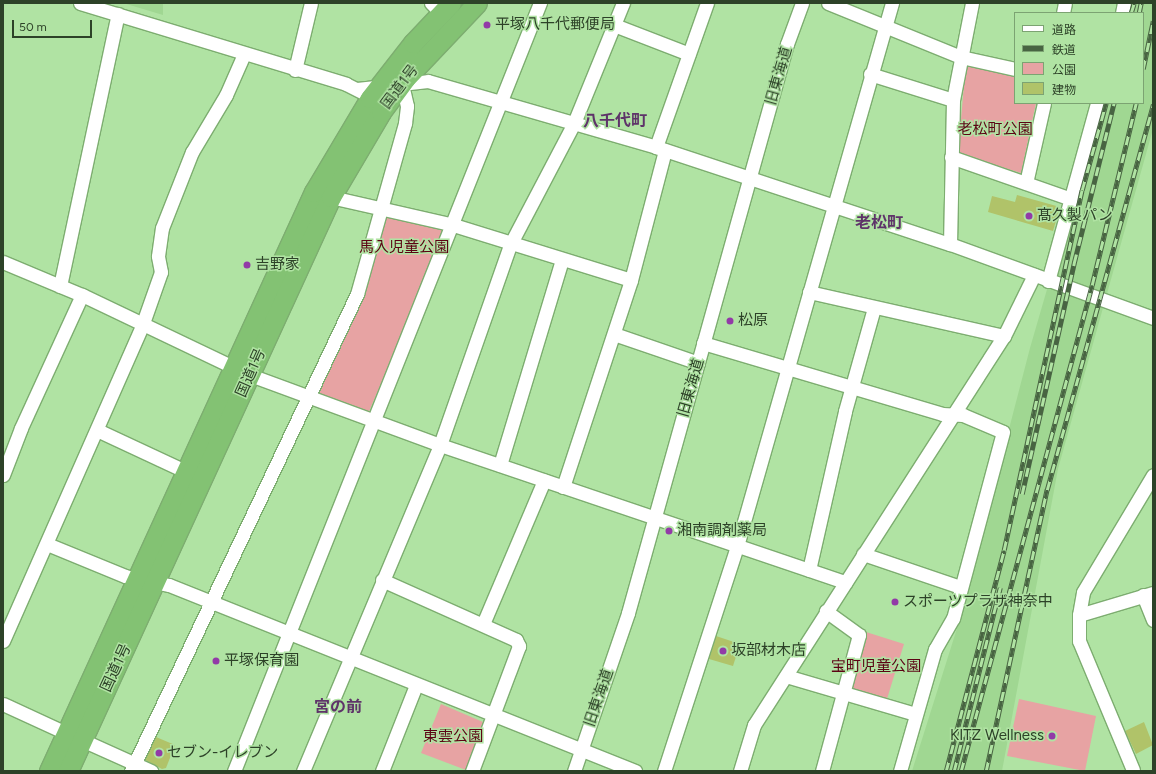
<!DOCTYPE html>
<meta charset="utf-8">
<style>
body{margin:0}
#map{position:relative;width:1156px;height:774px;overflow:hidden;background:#b0e3a3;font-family:Figtree,"Noto Sans JP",sans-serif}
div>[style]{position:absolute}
.built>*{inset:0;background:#a0d792}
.green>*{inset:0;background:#e7a3a3}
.building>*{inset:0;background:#b0c369}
.roads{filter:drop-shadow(1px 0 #7dad70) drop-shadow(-1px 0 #7dad70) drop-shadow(0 1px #7dad70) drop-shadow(0 -1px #7dad70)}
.minor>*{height:13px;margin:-6.5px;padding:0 6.5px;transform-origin:6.5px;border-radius:6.5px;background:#fff}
.highway>*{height:19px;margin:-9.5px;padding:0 9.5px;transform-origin:9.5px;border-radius:9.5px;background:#83c273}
.rail>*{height:4.5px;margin-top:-2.25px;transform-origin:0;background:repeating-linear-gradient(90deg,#b0e3a3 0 9px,#486442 0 18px);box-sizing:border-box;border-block:1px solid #486442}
.dots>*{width:11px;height:11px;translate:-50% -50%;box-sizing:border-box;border:2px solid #b0e3a3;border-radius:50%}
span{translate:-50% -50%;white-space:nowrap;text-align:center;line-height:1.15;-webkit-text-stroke:3px #b0e3a3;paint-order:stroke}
.poi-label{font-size:15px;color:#2d4228}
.left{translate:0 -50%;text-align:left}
.right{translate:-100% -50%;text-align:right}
.street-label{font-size:15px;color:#2d4228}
.park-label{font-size:15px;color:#5c0314}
.neighbourhood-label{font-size:16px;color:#5e3369;font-weight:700}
.frame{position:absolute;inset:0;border:4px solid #2d4228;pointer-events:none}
.legend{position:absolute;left:1014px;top:12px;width:130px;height:92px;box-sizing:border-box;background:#b0e3a3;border:1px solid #7ca372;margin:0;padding:5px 7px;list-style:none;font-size:12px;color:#2d4228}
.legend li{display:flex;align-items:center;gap:8px;height:20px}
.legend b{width:20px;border:1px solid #7ca372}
.scale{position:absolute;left:12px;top:20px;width:80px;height:18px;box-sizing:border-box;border:2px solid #2d4228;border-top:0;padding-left:5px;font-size:12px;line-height:14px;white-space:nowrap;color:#2d4228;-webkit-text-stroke:3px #b0e3a3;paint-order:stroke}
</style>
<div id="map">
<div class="built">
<i style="clip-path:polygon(123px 3px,163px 3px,163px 15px)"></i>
<i style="clip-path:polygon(1128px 3px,1153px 3px,1153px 129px,1058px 469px,1002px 771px,912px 771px,959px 622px,1030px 348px,1101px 103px,1143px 103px,1143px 13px,1125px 13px)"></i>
</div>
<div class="green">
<i style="clip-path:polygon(966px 62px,1015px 73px,1015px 103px,1036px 103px,1021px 173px,958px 154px)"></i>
<i style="clip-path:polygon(380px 208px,450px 224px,367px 416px,313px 394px,357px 294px)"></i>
<i style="clip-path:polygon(866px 632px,904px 644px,886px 702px,848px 691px)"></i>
<i style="clip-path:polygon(1019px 699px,1096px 716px,1085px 771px,1007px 756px)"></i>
<i style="clip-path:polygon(441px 704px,483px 722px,466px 770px,421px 753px)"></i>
</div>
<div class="building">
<i style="clip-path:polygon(1017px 195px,1060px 207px,1053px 231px,988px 212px,992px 196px,1015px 202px)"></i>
<i style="clip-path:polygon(716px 636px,740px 644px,733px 666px,709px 659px)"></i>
<i style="clip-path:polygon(1144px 722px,1153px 745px,1136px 754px,1125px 731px)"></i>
<i style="clip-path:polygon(156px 737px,175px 745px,166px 768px,162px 769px,145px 760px)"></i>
</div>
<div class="roads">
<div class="minor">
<i style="left:80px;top:3px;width:278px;rotate:16.9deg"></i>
<i style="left:346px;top:84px;width:20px;rotate:27deg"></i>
<i style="left:431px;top:3px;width:14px;rotate:45deg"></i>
<i style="left:828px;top:3px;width:144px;rotate:22.1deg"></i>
<i style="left:961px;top:57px;width:55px;rotate:12.5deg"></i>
<i style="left:1063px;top:13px;width:10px;rotate:-79deg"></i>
<i style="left:1122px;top:13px;width:10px;rotate:-79deg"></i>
<i style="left:614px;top:25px;width:80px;rotate:21.1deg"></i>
<i style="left:295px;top:70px;width:69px;rotate:-76.6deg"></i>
<i style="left:870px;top:74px;width:87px;rotate:17.4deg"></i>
<i style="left:357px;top:89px;width:71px;rotate:-6.4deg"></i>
<i style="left:428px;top:81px;width:237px;rotate:16.1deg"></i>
<i style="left:656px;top:147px;width:310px;rotate:18.3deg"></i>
<i style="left:950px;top:244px;width:216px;rotate:20deg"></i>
<i style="left:656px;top:147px;width:153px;rotate:-70.5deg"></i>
<i style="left:951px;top:157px;width:127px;rotate:19.3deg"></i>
<i style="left:1026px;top:183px;width:82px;rotate:-77.3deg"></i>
<i style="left:331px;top:197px;width:122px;rotate:12.8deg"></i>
<i style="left:450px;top:224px;width:189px;rotate:17.2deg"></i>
<i style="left:950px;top:244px;width:144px;rotate:-88.8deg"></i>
<i style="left:953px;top:100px;width:99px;rotate:-78.9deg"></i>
<i style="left:3px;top:262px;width:86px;rotate:22.7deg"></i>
<i style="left:82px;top:295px;width:186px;rotate:25.5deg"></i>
<i style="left:250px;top:375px;width:202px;rotate:20.2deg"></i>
<i style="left:440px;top:445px;width:428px;rotate:18.7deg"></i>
<i style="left:1048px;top:281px;width:185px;rotate:-74.6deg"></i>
<i style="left:60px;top:286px;width:278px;rotate:-78deg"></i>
<i style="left:809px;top:292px;width:200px;rotate:12.7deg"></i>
<i style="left:614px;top:334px;width:89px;rotate:19deg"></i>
<i style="left:703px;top:343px;width:249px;rotate:16.5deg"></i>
<i style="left:942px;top:414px;width:21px;rotate:3deg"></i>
<i style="left:963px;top:415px;width:43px;rotate:23deg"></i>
<i style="left:1003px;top:432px;width:193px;rotate:105deg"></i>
<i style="left:953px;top:618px;width:36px;rotate:120deg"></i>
<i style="left:935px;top:649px;width:127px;rotate:106deg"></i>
<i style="left:97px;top:430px;width:97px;rotate:25deg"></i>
<i style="left:500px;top:465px;width:214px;rotate:-73.2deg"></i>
<i style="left:3px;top:475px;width:50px;rotate:-69deg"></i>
<i style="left:21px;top:428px;width:146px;rotate:-65.4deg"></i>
<i style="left:563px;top:487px;width:218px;rotate:-71.8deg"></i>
<i style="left:631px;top:280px;width:134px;rotate:-75.3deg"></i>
<i style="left:47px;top:544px;width:84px;rotate:22.3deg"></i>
<i style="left:125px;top:576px;width:45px;rotate:11.6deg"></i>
<i style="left:169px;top:585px;width:502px;rotate:21.76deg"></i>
<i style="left:863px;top:554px;width:102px;rotate:18.8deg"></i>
<i style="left:809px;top:570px;width:163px;rotate:-77.2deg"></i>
<i style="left:845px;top:411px;width:107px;rotate:-74.3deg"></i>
<i style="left:382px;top:580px;width:147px;rotate:24.1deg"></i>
<i style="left:516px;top:640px;width:7px;rotate:63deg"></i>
<i style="left:519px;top:646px;width:134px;rotate:110.6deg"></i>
<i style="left:1143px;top:595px;width:27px;rotate:68deg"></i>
<i style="left:1079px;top:615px;width:77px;rotate:-16.6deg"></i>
<i style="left:483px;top:624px;width:156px;rotate:-67deg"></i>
<i style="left:3px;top:641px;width:347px;rotate:-66.2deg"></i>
<i style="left:143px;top:323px;width:54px;rotate:-70.6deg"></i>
<i style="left:161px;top:272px;width:16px;rotate:-101deg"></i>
<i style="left:158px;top:256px;width:28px;rotate:-82deg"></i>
<i style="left:162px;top:228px;width:82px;rotate:-68.5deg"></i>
<i style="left:192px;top:152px;width:66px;rotate:-59.2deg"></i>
<i style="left:226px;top:95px;width:45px;rotate:-66.3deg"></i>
<i style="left:786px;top:676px;width:134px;rotate:16.4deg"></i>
<i style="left:3px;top:704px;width:69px;rotate:24.7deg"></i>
<i style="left:82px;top:740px;width:76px;rotate:24.2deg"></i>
<i style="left:1133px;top:770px;width:140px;rotate:-112.7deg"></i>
<i style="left:1079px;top:641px;width:26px;rotate:-90deg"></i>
<i style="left:1079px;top:615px;width:23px;rotate:-80deg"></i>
<i style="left:1083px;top:592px;width:136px;rotate:-59.1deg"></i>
<i style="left:131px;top:771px;width:528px;rotate:-64.65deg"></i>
<i style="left:357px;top:294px;width:178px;rotate:-74.3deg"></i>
<i style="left:405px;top:123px;width:17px;rotate:-83deg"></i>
<i style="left:407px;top:106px;width:28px;rotate:-103deg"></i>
<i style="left:234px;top:771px;width:827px;rotate:-68.28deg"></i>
<i style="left:303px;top:771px;width:354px;rotate:-67.2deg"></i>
<i style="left:440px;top:445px;width:212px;rotate:-70.7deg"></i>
<i style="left:510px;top:245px;width:138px;rotate:-62.3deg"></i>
<i style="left:574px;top:123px;width:130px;rotate:-67.8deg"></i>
<i style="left:382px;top:771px;width:92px;rotate:-68.4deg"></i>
<i style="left:574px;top:771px;width:167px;rotate:-71.1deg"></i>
<i style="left:628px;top:613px;width:591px;rotate:-74.39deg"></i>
<i style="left:787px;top:44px;width:44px;rotate:-69.9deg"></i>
<i style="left:664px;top:771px;width:237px;rotate:-72deg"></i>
<i style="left:737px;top:546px;width:565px;rotate:-74.07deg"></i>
<i style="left:740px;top:771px;width:48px;rotate:-73.1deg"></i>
<i style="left:754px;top:725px;width:462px;rotate:-57.3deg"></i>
<i style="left:1004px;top:336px;width:68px;rotate:-63.8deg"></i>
<i style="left:822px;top:771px;width:141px;rotate:-74.8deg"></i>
<i style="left:859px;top:635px;width:41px;rotate:-144deg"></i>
</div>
<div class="highway">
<i style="left:49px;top:771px;width:637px;rotate:-65.41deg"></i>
<i style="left:314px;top:192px;width:109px;rotate:-59.2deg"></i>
<i style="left:370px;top:98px;width:70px;rotate:-52deg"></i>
<i style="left:413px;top:43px;width:55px;rotate:-46.5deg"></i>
<i style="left:68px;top:771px;width:631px;rotate:-65.38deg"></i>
<i style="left:331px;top:197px;width:99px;rotate:-59.5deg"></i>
<i style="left:381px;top:112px;width:42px;rotate:-53.7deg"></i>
<i style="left:406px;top:78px;width:103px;rotate:-46.6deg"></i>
</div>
</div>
<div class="rail">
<i style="left:1131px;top:13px;width:10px;rotate:-73deg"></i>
<i style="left:1139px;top:13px;width:10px;rotate:-79deg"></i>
<i style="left:1143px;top:69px;width:49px;rotate:-78.2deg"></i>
<i style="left:1022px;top:494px;width:237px;rotate:-77.3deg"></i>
<i style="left:1074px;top:263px;width:165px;rotate:-76deg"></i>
<i style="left:946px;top:771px;width:228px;rotate:-75.3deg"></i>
<i style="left:1004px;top:550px;width:368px;rotate:-77.8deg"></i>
<i style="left:1082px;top:190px;width:90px;rotate:-74.6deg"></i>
<i style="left:954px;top:771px;width:189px;rotate:-75.9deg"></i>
<i style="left:961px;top:771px;width:503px;rotate:-74.91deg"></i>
<i style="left:1092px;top:285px;width:187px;rotate:-76.4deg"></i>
<i style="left:986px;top:771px;width:288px;rotate:-77.8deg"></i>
<i style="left:1047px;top:490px;width:400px;rotate:-74.6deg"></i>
</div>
<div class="dots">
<i style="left:487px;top:25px;background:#923aa7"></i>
<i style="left:1029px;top:216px;background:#923aa7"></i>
<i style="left:247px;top:265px;background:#923aa7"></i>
<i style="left:730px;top:321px;background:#923aa7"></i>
<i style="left:669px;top:531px;background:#923aa7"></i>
<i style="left:895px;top:602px;background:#923aa7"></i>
<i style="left:723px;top:651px;background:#923aa7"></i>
<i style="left:216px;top:661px;background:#923aa7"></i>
<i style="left:1052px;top:736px;background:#923aa7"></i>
<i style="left:159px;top:753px;background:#923aa7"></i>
</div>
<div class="poi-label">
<span class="left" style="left:495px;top:25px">平塚八千代郵便局</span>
<span class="left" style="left:1037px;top:216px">髙久製パン</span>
<span class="left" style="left:255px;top:265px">吉野家</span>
<span class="left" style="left:738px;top:321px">松原</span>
<span class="left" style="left:677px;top:531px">湘南調剤薬局</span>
<span class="left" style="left:903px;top:602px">スポーツプラザ神奈中</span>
<span class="left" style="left:731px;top:651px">坂部材木店</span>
<span class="left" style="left:224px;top:661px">平塚保育園</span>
<span class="right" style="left:1044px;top:736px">KITZ Wellness</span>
<span class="left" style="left:167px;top:753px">セブン-イレブン</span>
</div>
<div class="street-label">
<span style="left:779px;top:76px;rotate:-74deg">旧東海道</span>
<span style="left:400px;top:87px;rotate:-53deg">国道1号</span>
<span style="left:251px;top:373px;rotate:-66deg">国道1号</span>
<span style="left:691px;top:388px;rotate:-74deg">旧東海道</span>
<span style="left:116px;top:668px;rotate:-65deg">国道1号</span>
<span style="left:599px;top:698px;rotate:-71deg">旧東海道</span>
</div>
<div class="park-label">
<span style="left:995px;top:130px">老松町公園</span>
<span style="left:404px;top:248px">馬入児童公園</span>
<span style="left:876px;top:667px">宝町児童公園</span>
<span style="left:453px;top:737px">東雲公園</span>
</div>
<div class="neighbourhood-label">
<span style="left:615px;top:121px">八千代町</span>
<span style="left:879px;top:223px">老松町</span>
<span style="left:338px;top:707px">宮の前</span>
</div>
<div class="frame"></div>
<ul class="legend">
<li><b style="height:5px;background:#fff"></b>道路</li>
<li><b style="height:5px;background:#486442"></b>鉄道</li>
<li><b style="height:11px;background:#e7a3a3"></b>公園</li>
<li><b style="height:11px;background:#b0c369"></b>建物</li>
</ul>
<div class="scale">50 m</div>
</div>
